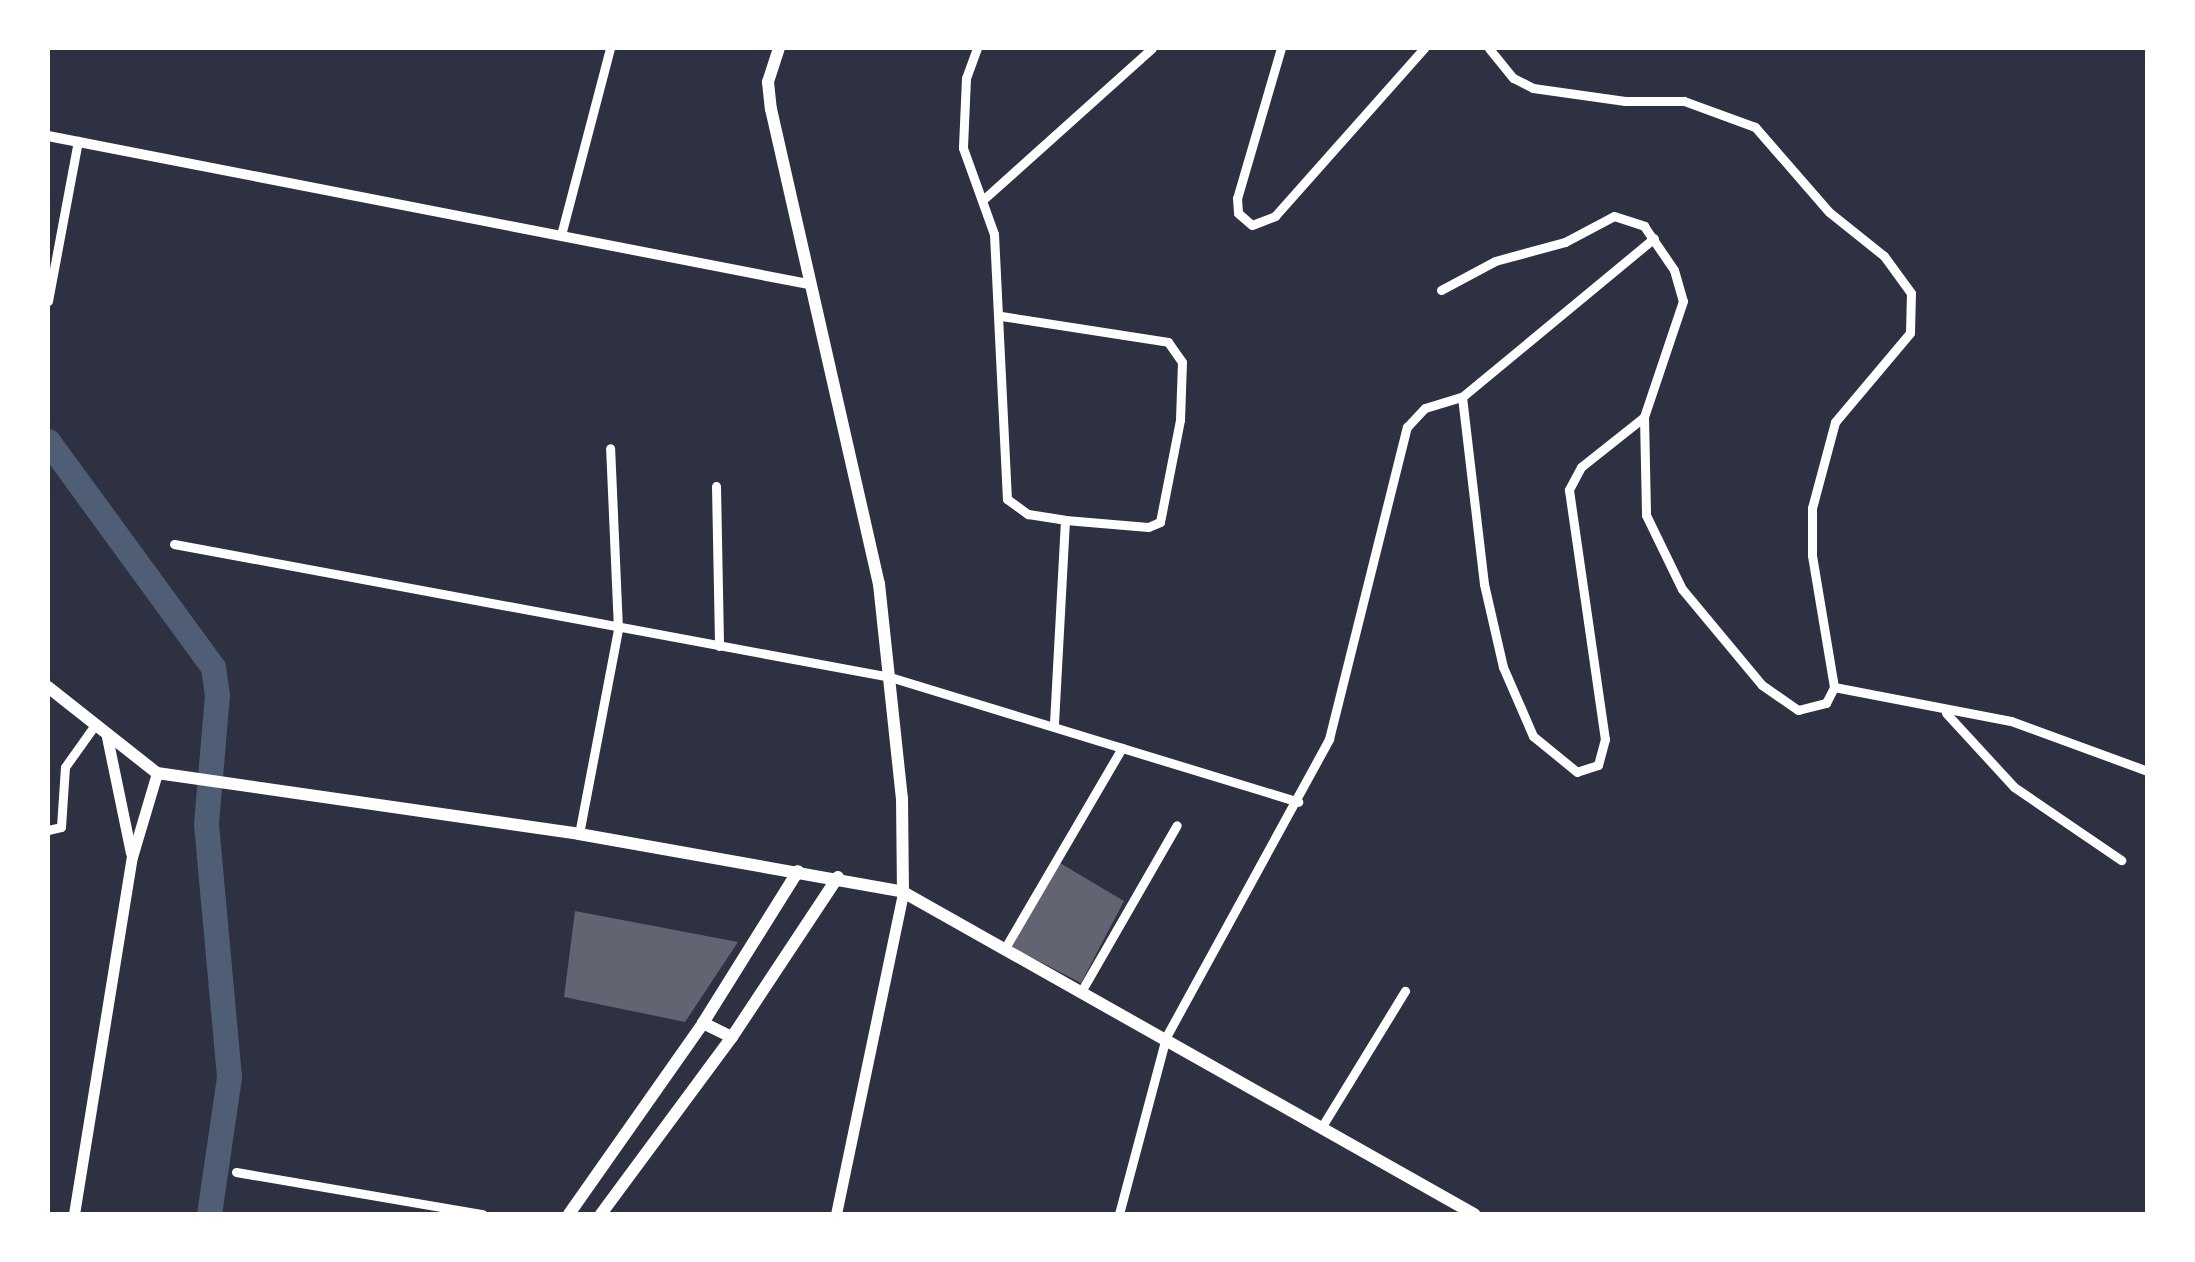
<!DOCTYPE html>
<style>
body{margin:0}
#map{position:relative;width:2195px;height:1262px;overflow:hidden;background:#2d3142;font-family:Lora,serif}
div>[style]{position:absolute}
.river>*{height:25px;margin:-12.5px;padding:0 12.5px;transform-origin:12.5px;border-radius:12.5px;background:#4f5d75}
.building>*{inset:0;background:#626471}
.minor>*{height:9px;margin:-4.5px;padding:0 4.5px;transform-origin:4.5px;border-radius:4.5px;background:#fff}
.tertiary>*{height:10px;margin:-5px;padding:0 5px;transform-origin:5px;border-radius:5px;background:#fff}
.secondary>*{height:11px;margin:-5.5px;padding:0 5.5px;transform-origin:5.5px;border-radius:5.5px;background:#fff}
.primary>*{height:12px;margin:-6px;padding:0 6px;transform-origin:6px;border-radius:6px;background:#fff}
span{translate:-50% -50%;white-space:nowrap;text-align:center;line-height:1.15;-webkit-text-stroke:8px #fff;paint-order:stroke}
.frame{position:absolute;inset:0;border:50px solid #fff;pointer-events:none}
</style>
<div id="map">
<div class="river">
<i style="left:48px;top:441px;width:280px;rotate:53.9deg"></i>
<i style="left:213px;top:667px;width:28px;rotate:82deg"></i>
<i style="left:217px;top:695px;width:129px;rotate:94.9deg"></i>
<i style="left:206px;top:824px;width:254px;rotate:84.8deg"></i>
<i style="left:229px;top:1077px;width:138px;rotate:98.3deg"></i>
</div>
<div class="building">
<i style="clip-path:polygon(1060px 863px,1124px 901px,1081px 983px,1010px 946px)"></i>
<i style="clip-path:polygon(575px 911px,738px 942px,685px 1022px,564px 997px)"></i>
</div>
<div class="minor">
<i style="left:977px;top:48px;width:32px;rotate:110deg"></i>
<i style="left:966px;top:78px;width:70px;rotate:92.5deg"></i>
<i style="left:963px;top:148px;width:91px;rotate:70.2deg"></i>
<i style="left:994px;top:234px;width:265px;rotate:87.2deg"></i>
<i style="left:1007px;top:499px;width:26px;rotate:36deg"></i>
<i style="left:1028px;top:514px;width:37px;rotate:9deg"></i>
<i style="left:1065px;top:520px;width:206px;rotate:93.1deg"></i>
<i style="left:1281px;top:48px;width:156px;rotate:106.3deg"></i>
<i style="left:1237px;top:198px;width:15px;rotate:86deg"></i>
<i style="left:1238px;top:213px;width:18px;rotate:41deg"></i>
<i style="left:1252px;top:225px;width:25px;rotate:-21deg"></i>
<i style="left:1275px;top:216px;width:225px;rotate:-48.4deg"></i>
<i style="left:985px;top:198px;width:224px;rotate:-41.9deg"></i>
<i style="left:561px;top:235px;width:193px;rotate:-75.3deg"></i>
<i style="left:1441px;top:290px;width:61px;rotate:-28.2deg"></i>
<i style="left:1495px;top:261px;width:73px;rotate:-15.2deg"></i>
<i style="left:1565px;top:242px;width:55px;rotate:-28deg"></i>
<i style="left:1614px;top:216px;width:32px;rotate:18deg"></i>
<i style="left:1644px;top:226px;width:53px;rotate:55.7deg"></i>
<i style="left:1674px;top:270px;width:32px;rotate:74deg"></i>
<i style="left:1683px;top:301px;width:122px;rotate:108.6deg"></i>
<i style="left:1644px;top:417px;width:98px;rotate:88.8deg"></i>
<i style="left:1646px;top:515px;width:82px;rotate:64.1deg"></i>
<i style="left:1682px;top:589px;width:125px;rotate:50.2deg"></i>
<i style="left:1762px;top:685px;width:44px;rotate:34.8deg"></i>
<i style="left:1798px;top:710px;width:29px;rotate:-14deg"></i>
<i style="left:1826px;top:703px;width:18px;rotate:-63deg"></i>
<i style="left:1834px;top:687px;width:134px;rotate:-99.5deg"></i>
<i style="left:1812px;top:555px;width:47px;rotate:-90deg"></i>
<i style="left:1812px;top:508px;width:89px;rotate:-75deg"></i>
<i style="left:1835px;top:422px;width:116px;rotate:-49.9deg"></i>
<i style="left:1910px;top:333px;width:40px;rotate:-88.6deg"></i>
<i style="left:1911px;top:293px;width:46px;rotate:-126.1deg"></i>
<i style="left:1884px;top:256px;width:70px;rotate:-141.3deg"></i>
<i style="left:1829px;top:212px;width:113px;rotate:-131deg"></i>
<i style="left:1755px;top:127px;width:76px;rotate:-159.9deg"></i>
<i style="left:1684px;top:101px;width:59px;rotate:180deg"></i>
<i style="left:1625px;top:101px;width:93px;rotate:-172deg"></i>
<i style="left:1533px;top:88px;width:22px;rotate:-153deg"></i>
<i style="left:1513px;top:78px;width:38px;rotate:-129deg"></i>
<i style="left:48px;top:301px;width:163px;rotate:-79.4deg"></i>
<i style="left:1001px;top:316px;width:169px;rotate:8.8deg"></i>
<i style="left:1168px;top:342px;width:24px;rotate:55deg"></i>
<i style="left:1182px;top:362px;width:58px;rotate:92deg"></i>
<i style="left:1180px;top:420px;width:104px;rotate:101.1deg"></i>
<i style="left:1160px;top:522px;width:13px;rotate:157deg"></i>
<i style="left:1148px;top:527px;width:83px;rotate:-175.2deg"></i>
<i style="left:1644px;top:417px;width:80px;rotate:141.6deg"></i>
<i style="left:1581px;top:467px;width:26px;rotate:118deg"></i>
<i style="left:1569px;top:490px;width:252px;rotate:81.8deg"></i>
<i style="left:1605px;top:739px;width:27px;rotate:105deg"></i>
<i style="left:1598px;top:765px;width:22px;rotate:162deg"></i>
<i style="left:1577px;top:772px;width:57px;rotate:-140.7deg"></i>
<i style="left:1533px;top:736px;width:75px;rotate:-113.5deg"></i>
<i style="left:1503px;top:667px;width:85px;rotate:-102.9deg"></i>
<i style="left:1484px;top:584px;width:188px;rotate:-96.7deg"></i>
<i style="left:1462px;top:397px;width:249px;rotate:-39.6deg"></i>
<i style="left:716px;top:486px;width:160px;rotate:88.9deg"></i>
<i style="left:174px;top:544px;width:728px;rotate:10.52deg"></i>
<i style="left:890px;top:677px;width:427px;rotate:17deg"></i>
<i style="left:1834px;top:687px;width:180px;rotate:10.9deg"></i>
<i style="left:2011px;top:721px;width:146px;rotate:20.1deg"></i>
<i style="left:1946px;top:713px;width:100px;rotate:47.4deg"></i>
<i style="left:2014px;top:787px;width:130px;rotate:34.3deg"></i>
<i style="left:48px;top:830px;width:13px;rotate:-13deg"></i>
<i style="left:61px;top:827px;width:60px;rotate:-86.2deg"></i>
<i style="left:65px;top:767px;width:52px;rotate:-54.5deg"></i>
<i style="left:579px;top:834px;width:209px;rotate:-79.2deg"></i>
<i style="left:618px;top:629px;width:181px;rotate:-92.5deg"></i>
<i style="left:1005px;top:948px;width:232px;rotate:-59.7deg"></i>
<i style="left:1082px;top:990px;width:190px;rotate:-60.1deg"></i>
<i style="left:1321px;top:1128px;width:161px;rotate:-58.5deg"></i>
<i style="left:236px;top:1172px;width:250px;rotate:9.7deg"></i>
<i style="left:1119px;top:1214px;width:183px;rotate:-75.1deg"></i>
<i style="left:1166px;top:1037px;width:340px;rotate:-61.3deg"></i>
<i style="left:1329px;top:739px;width:322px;rotate:-76deg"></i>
<i style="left:1407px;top:427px;width:26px;rotate:-47deg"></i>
<i style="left:1425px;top:408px;width:39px;rotate:-17deg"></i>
</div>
<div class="tertiary">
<i style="left:48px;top:136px;width:774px;rotate:11.02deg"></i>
</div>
<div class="secondary">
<i style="left:107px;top:737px;width:118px;rotate:78.3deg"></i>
<i style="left:74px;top:1214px;width:362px;rotate:-80.8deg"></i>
<i style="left:132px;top:857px;width:88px;rotate:-73.4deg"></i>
<i style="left:836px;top:1214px;width:329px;rotate:-78.2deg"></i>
</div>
<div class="primary">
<i style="left:779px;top:48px;width:36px;rotate:108deg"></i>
<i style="left:768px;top:82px;width:27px;rotate:84deg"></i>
<i style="left:771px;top:109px;width:487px;rotate:77.2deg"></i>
<i style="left:879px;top:584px;width:215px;rotate:83.9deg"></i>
<i style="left:902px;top:798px;width:94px;rotate:89.4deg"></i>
<i style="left:48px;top:687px;width:139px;rotate:38.3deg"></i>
<i style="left:157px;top:773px;width:426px;rotate:8.2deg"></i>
<i style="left:579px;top:834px;width:329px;rotate:10.1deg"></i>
<i style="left:903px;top:892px;width:656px;rotate:29.42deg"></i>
<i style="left:703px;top:1023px;width:32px;rotate:26deg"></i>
<i style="left:569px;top:1214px;width:233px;rotate:-54.9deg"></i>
<i style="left:703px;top:1023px;width:179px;rotate:-58deg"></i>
<i style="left:601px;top:1214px;width:220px;rotate:-53.5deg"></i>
<i style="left:732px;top:1037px;width:192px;rotate:-56.5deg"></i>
</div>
<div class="frame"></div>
</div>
